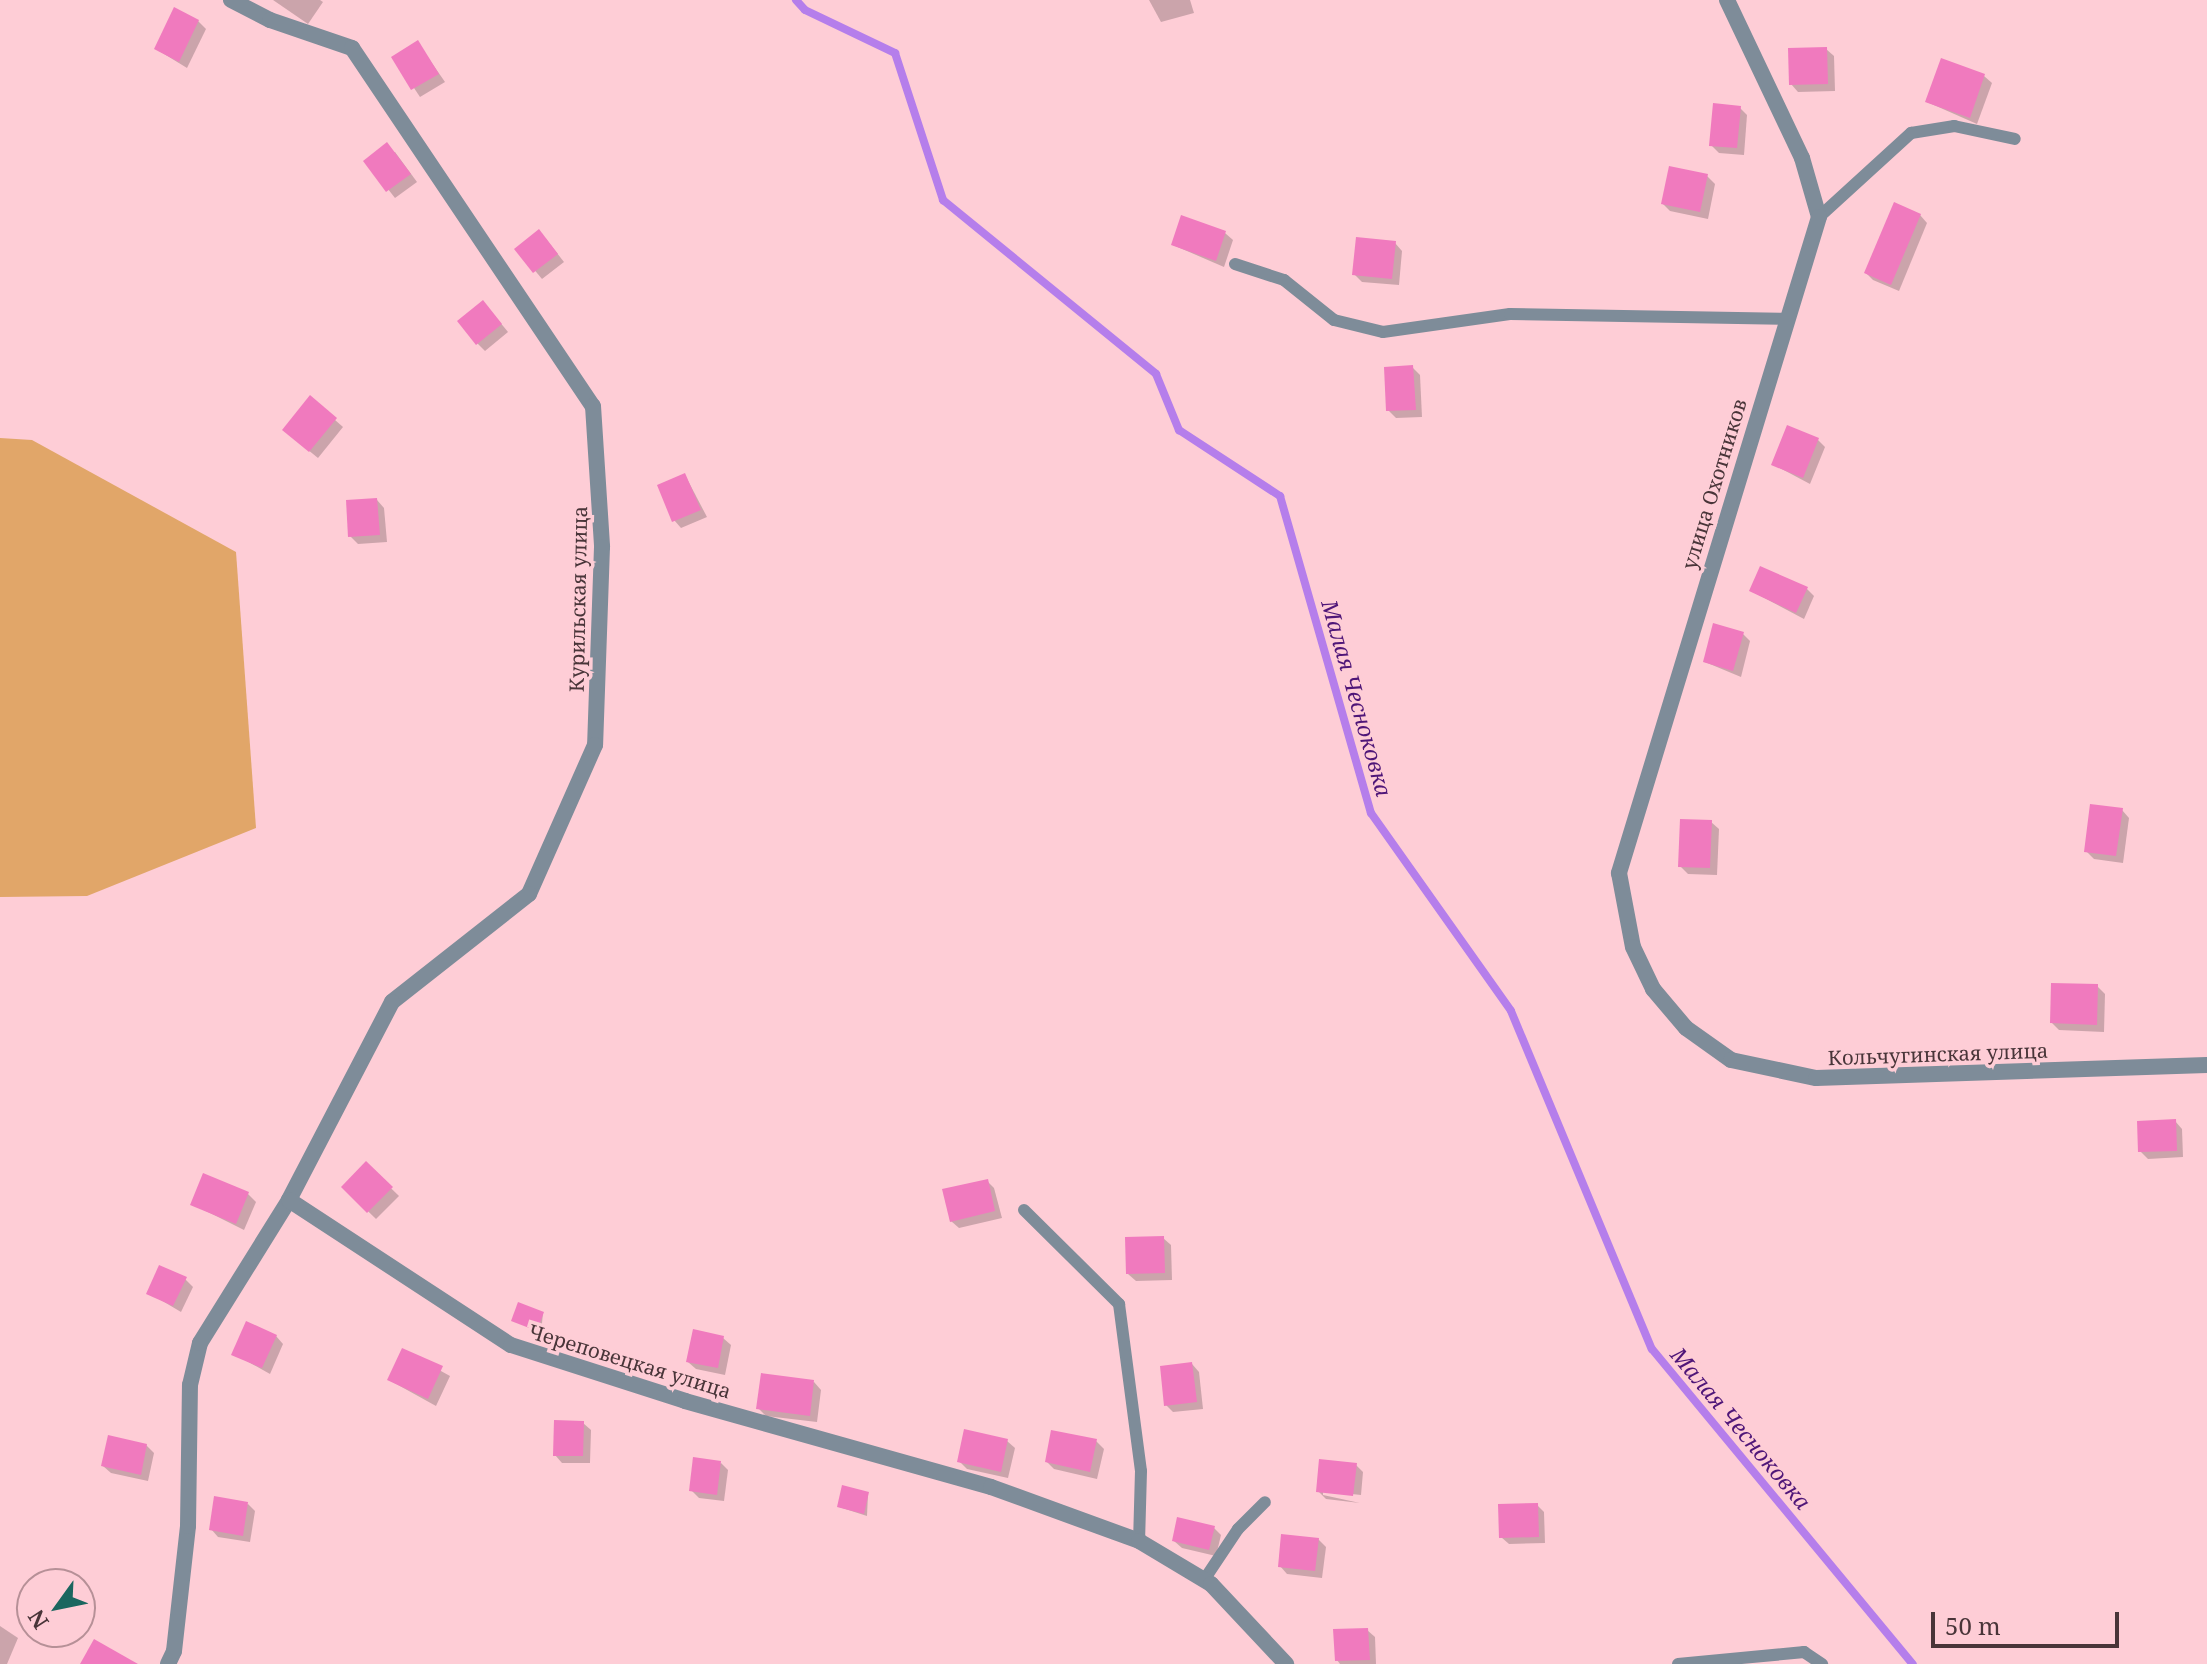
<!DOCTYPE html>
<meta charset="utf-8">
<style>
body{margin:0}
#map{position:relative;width:2207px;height:1664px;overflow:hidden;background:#fecdd6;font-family:"Noto Serif",serif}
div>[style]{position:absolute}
.green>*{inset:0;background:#e1a669}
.shadow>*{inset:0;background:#0003}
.stream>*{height:8px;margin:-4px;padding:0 4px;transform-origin:4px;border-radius:4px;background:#b57eeb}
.building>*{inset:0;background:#f07abe}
.service>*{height:12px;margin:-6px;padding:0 6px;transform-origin:6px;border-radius:6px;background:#7e8c99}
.minor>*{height:16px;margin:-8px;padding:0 8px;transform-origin:8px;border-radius:8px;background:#7e8c99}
span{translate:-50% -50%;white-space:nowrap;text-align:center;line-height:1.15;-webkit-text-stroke:7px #fecdd6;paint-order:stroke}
.street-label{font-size:20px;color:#493539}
.water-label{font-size:22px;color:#4f1678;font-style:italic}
.north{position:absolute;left:16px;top:1568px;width:80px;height:80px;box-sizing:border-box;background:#fecdd6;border:2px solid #b69097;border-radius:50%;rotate:237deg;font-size:22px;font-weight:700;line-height:32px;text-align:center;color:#493539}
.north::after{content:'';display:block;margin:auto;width:28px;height:36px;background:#1b665f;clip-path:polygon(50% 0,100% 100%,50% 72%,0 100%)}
.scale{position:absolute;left:1931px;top:1612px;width:188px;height:36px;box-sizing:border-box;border:4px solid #493539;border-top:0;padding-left:10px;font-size:24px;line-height:28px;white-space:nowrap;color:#493539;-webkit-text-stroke:6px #fecdd6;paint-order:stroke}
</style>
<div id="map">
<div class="green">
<i style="clip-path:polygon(0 438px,32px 440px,236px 552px,256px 828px,87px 896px,0 897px)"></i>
</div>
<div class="shadow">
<i style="clip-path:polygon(273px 0,320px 0,323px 2px,308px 24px)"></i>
<i style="clip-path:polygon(1149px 0,1190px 0,1194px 13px,1161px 22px)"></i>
<i style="clip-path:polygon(198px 21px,206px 29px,187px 68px,156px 49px)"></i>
<i style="clip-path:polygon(418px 43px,445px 82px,420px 97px,394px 58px)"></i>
<i style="clip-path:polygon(1826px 49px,1834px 56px,1835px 91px,1798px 92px,1791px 84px)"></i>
<i style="clip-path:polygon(1984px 76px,1992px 83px,1977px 124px,1927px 102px)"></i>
<i style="clip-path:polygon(1740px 108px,1747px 115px,1744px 155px,1719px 153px,1711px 145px)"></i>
<i style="clip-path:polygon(395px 152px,417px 182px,395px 198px,366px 161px)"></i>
<i style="clip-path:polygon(1707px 176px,1715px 184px,1708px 219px,1670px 211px,1663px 204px)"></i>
<i style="clip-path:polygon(1920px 215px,1927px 223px,1899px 291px,1873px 280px,1866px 273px)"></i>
<i style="clip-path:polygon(1225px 233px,1233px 240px,1224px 267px,1173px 245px)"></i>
<i style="clip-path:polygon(546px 239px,564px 262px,542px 279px,517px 249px)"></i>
<i style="clip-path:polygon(1395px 243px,1402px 251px,1399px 285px,1362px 282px,1354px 274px)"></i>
<i style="clip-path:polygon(490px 310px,508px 332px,485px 351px,477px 343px)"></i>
<i style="clip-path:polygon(1412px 367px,1420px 375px,1422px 417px,1396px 418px,1388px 410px)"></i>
<i style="clip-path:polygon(310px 398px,343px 427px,318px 458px,292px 437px)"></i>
<i style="clip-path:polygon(1818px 440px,1825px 447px,1810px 484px,1774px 465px)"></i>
<i style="clip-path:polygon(685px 475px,707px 517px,681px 528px,674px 520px)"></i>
<i style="clip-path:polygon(377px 500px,384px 508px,387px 542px,358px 544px,350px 536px)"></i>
<i style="clip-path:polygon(1807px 589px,1814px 596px,1804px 619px,1751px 591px)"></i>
<i style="clip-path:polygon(1743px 634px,1750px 641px,1741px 677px,1705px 662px)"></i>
<i style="clip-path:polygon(2122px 810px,2129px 818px,2123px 863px,2094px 859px,2086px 851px)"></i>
<i style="clip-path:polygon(1711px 822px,1719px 829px,1717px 875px,1688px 874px,1680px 866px)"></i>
<i style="clip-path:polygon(2097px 986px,2105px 994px,2104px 1032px,2059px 1030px,2052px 1023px)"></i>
<i style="clip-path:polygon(2175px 1121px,2182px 1129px,2183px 1157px,2148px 1159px,2140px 1151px)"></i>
<i style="clip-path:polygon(366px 1164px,399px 1196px,376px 1219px,343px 1187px)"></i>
<i style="clip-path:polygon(987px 1181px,994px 1188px,1002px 1218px,959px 1228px,951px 1221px)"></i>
<i style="clip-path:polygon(248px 1194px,256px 1202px,244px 1230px,192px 1204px)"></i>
<i style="clip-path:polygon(1163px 1238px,1171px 1245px,1172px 1280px,1136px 1281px,1128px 1274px)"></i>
<i style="clip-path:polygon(185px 1279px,193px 1287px,181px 1312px,149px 1293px)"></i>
<i style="clip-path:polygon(543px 1313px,541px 1333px,513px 1320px)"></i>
<i style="clip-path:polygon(276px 1336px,283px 1344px,270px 1374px,234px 1354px)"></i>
<i style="clip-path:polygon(723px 1338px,731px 1345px,725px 1375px,696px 1369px,688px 1362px)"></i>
<i style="clip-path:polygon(403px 1350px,450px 1376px,436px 1406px,389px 1380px)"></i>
<i style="clip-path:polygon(1192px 1364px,1199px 1372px,1203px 1409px,1173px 1412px,1166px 1405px)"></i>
<i style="clip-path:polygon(814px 1382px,821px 1390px,817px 1422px,766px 1416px,758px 1408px)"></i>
<i style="clip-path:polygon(583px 1423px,591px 1430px,590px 1463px,562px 1463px,555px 1455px)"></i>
<i style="clip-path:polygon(1007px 1441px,1015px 1448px,1008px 1478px,967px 1469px,959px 1461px)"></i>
<i style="clip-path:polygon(1096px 1441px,1104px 1449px,1097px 1479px,1054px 1469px,1047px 1462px)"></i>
<i style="clip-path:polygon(146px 1445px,154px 1453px,148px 1481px,111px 1473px,103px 1466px)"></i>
<i style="clip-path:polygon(721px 1463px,728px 1470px,724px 1501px,699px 1498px,691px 1490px)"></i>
<i style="clip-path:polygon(1356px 1465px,1363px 1472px,1361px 1495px,1323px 1491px,1323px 1495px,1360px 1503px,1326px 1499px,1318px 1491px)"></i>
<i style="clip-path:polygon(868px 1494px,867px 1516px,839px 1507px)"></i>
<i style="clip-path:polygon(248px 1504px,255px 1511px,250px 1542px,218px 1537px,211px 1529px)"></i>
<i style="clip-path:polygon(1537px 1505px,1544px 1512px,1545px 1543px,1509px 1544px,1501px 1537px)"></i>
<i style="clip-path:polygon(1214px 1528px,1221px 1535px,1216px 1556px,1182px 1548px,1174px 1541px)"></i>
<i style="clip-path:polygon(1318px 1539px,1326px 1547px,1322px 1578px,1287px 1574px,1280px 1566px)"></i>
<i style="clip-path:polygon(0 1626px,18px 1638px,7px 1664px,0 1664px)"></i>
<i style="clip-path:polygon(1367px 1630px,1375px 1637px,1376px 1664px,1340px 1664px,1337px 1660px)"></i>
</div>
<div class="stream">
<i style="left:796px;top:0;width:13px;rotate:48deg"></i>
<i style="left:805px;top:10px;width:100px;rotate:25.5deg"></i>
<i style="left:895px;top:53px;width:155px;rotate:71.9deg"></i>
<i style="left:943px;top:200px;width:275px;rotate:39.2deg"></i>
<i style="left:1156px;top:374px;width:61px;rotate:67.7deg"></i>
<i style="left:1179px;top:430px;width:121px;rotate:33.2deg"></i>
<i style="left:1280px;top:496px;width:330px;rotate:74deg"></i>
<i style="left:1371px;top:813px;width:242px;rotate:54.7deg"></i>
<i style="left:1511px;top:1011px;width:366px;rotate:67.4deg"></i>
<i style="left:1652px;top:1349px;width:409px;rotate:50.4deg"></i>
</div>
<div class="building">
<i style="clip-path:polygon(174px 7px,199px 20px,179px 62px,154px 49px)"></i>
<i style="clip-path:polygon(418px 40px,439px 74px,411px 90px,391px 57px)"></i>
<i style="clip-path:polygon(1827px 47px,1828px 84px,1789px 85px,1788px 48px)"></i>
<i style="clip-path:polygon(1941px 58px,1985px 74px,1970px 118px,1925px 102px)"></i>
<i style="clip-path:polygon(1713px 103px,1741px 106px,1737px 148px,1709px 146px)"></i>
<i style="clip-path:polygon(387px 142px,411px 174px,386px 192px,363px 161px)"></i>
<i style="clip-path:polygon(1669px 166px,1708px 174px,1700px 212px,1661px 204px)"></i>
<i style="clip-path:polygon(1894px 202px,1921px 214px,1891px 285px,1864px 273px)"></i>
<i style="clip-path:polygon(1181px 215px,1226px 231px,1216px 261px,1171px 245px)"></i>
<i style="clip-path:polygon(539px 229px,558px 254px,533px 273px,514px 249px)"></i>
<i style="clip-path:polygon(1356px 237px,1396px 241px,1392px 279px,1352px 275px)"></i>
<i style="clip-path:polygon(483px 300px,502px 324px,476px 345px,457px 321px)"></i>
<i style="clip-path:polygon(1413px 365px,1416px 410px,1386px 411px,1384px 367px)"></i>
<i style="clip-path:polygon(310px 395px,337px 418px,309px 452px,282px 430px)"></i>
<i style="clip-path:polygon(1787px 425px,1819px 438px,1803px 478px,1771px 465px)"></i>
<i style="clip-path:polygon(685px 473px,701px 510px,672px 522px,657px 485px)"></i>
<i style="clip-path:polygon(377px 498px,380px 535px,348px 537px,346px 500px)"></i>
<i style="clip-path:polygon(1760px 566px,1808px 587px,1796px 613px,1749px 591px)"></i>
<i style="clip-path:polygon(1713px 623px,1744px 632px,1733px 671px,1703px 662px)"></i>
<i style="clip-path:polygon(2090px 804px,2123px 808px,2116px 856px,2084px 852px)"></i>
<i style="clip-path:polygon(1680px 819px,1712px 820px,1710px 868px,1678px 867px)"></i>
<i style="clip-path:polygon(2051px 983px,2098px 984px,2097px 1025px,2050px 1023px)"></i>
<i style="clip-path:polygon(2176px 1119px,2177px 1151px,2138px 1152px,2137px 1121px)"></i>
<i style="clip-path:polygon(366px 1161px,393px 1187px,367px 1213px,341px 1187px)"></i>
<i style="clip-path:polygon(203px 1173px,249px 1192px,236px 1224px,190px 1205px)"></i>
<i style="clip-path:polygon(988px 1179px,995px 1211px,950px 1222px,942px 1189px)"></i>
<i style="clip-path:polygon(1164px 1236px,1165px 1273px,1126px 1274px,1125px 1237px)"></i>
<i style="clip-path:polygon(159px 1265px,187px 1277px,173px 1306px,146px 1294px)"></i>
<i style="clip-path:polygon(518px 1302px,544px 1312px,537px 1331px,511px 1321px)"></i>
<i style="clip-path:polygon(246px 1321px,277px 1335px,262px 1368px,231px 1355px)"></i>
<i style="clip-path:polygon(693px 1329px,724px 1336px,718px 1368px,686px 1362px)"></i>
<i style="clip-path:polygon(402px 1348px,443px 1366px,428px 1399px,387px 1380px)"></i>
<i style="clip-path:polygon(1192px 1362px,1197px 1402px,1164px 1406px,1160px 1366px)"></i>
<i style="clip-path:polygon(761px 1373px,814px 1380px,810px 1416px,756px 1409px)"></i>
<i style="clip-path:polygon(554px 1420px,584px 1421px,583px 1456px,553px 1456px)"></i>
<i style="clip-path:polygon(964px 1429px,1008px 1439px,1001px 1472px,957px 1462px)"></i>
<i style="clip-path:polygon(1051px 1430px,1097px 1439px,1090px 1472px,1045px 1462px)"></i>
<i style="clip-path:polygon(108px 1435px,147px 1444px,141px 1475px,101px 1466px)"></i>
<i style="clip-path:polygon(693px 1457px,721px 1461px,717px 1495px,689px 1491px)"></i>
<i style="clip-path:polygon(1319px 1459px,1357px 1463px,1353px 1496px,1316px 1492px)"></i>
<i style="clip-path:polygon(842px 1485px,869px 1492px,864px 1514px,837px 1507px)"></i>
<i style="clip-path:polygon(214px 1496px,248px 1502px,243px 1536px,209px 1530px)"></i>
<i style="clip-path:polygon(1538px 1503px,1539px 1537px,1499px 1538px,1498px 1504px)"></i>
<i style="clip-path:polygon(1177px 1517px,1215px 1526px,1209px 1550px,1172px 1541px)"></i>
<i style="clip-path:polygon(1281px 1534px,1319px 1538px,1315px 1571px,1278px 1567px)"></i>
<i style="clip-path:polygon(1368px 1628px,1370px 1660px,1335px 1661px,1333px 1629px)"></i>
<i style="clip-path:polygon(94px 1639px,138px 1664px,80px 1664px)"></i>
</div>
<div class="service">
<i style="left:1819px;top:217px;width:125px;rotate:-42.4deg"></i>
<i style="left:1911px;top:133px;width:44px;rotate:-9.2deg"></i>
<i style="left:1954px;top:126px;width:62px;rotate:12deg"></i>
<i style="left:1235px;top:264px;width:52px;rotate:18.1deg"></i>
<i style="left:1284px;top:280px;width:64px;rotate:38.7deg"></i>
<i style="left:1334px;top:320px;width:50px;rotate:13.8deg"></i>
<i style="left:1383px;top:332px;width:128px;rotate:-8.1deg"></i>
<i style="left:1510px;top:314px;width:275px;rotate:1deg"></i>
<i style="left:1024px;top:1210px;width:134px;rotate:44.7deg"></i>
<i style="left:1119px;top:1304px;width:168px;rotate:82.5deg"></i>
<i style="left:1141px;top:1471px;width:70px;rotate:91.6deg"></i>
<i style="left:1204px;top:1580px;width:61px;rotate:-56.3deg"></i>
<i style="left:1238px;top:1529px;width:38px;rotate:-45deg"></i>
<i style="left:1678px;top:1664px;width:127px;rotate:-5.4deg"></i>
<i style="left:1804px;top:1652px;width:22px;rotate:34deg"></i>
</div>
<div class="minor">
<i style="left:231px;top:0;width:44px;rotate:27.1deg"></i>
<i style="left:270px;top:20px;width:87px;rotate:18.9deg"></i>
<i style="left:352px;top:48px;width:432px;rotate:56.1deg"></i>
<i style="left:593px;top:406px;width:141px;rotate:86.3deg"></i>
<i style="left:602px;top:547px;width:198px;rotate:92deg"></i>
<i style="left:595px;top:745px;width:163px;rotate:113.9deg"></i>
<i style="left:529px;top:894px;width:174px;rotate:141.8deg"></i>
<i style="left:392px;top:1002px;width:223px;rotate:117.5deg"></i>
<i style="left:1727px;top:0;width:175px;rotate:64.6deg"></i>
<i style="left:1802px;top:158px;width:61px;rotate:73.9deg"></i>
<i style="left:1819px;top:217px;width:686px;rotate:106.96deg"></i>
<i style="left:1619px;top:873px;width:75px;rotate:79.3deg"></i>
<i style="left:1633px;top:947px;width:47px;rotate:64.5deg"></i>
<i style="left:1653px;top:989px;width:51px;rotate:49.8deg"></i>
<i style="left:1686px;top:1028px;width:55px;rotate:35.4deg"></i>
<i style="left:1731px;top:1060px;width:87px;rotate:12deg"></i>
<i style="left:1816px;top:1078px;width:391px;rotate:-1.9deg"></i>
<i style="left:168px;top:1664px;width:14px;rotate:-65deg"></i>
<i style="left:174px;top:1651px;width:126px;rotate:-83.6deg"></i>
<i style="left:188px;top:1526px;width:141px;rotate:-89.2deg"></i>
<i style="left:190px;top:1385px;width:43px;rotate:-76.6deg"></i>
<i style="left:200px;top:1343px;width:168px;rotate:-58.1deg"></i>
<i style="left:289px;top:1200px;width:265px;rotate:33.2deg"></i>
<i style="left:511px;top:1345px;width:183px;rotate:17.8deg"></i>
<i style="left:685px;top:1401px;width:318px;rotate:15.7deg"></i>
<i style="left:991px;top:1487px;width:158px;rotate:20deg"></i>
<i style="left:1139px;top:1541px;width:84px;rotate:30.8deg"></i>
<i style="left:1211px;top:1584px;width:110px;rotate:46.8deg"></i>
</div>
<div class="street-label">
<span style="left:1714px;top:484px;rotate:-73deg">улица Охотников</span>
<span style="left:578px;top:599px;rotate:-89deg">Курильская улица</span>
<span style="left:1938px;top:1054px;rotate:-2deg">Кольчугинская улица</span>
<span style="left:630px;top:1361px;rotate:17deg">Череповецкая улица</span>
</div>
<div class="water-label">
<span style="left:1357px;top:698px;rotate:74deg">Малая Чесноковка</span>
<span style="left:1741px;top:1428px;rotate:50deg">Малая Чесноковка</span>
</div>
<div class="north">N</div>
<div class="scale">50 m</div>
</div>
